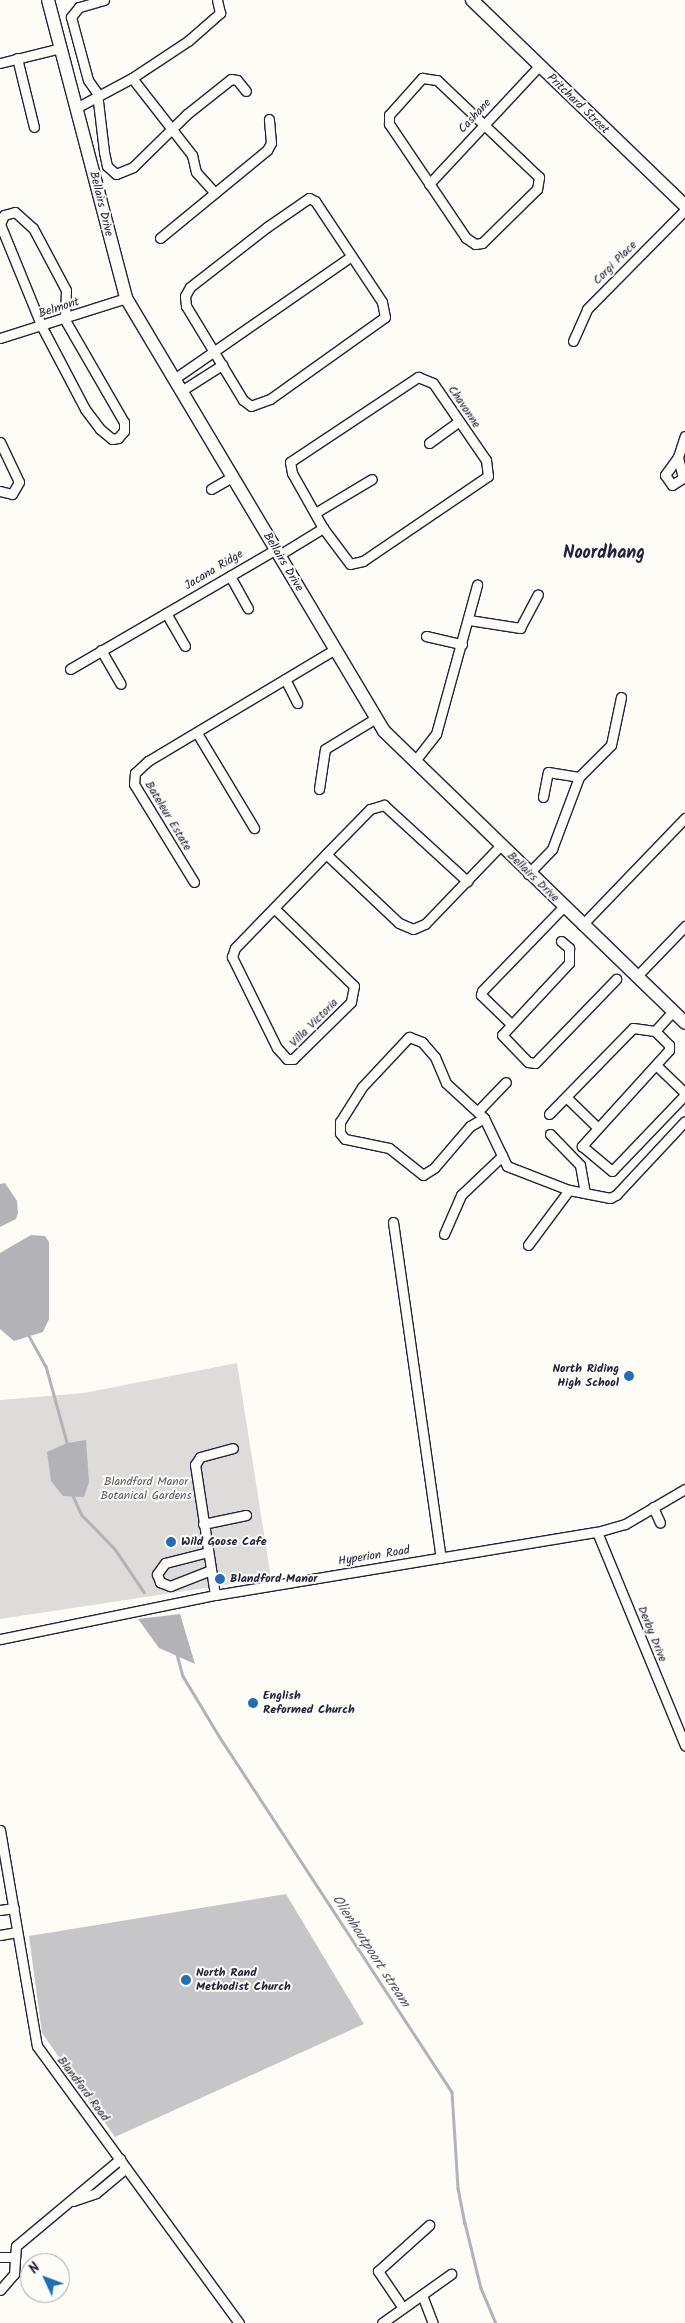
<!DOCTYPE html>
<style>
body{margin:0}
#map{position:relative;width:685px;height:2323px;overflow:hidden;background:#fdfcf7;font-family:Kalam,sans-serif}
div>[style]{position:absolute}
.green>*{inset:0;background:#dddcdb}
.water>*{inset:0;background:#b2b2b7}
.stream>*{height:2.5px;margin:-1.25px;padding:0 1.25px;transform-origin:1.25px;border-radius:1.25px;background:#b2b2b7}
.building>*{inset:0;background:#c6c6c8}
.roads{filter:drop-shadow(1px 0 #22223b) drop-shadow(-1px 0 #22223b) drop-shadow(0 1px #22223b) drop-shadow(0 -1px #22223b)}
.street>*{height:9px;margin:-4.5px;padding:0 4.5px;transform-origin:4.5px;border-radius:4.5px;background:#fdfcf7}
.secondary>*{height:12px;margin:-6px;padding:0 6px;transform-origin:6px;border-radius:6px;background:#fdfcf7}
.dots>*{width:14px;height:14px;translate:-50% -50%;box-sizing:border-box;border:2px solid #fdfcf7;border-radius:50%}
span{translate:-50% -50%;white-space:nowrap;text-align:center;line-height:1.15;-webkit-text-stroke:4px #fdfcf7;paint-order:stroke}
.street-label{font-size:12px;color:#22223b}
.poi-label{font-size:12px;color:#22223b;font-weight:700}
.right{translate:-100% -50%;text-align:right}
.left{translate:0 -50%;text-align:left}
.park-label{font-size:12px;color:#5a5a6b}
.water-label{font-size:14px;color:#545466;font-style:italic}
.district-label{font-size:18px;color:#22223b;font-weight:700}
.north{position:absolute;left:20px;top:2253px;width:50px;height:50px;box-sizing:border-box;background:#fdfcf7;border:1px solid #a5a5ac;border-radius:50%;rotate:313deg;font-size:14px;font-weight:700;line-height:20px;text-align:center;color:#22223b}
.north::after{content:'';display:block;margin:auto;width:18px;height:22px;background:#1f6fb2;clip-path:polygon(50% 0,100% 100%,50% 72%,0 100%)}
</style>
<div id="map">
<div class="green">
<i style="clip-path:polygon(237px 1363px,271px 1578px,0 1619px,0 1400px,84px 1393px)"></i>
</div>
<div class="water">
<i style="clip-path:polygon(5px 1183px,17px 1201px,18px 1213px,16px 1219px,0 1227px,0 1184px)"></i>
<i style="clip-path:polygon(31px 1235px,45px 1236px,49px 1242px,49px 1319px,43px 1332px,14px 1341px,0 1329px,0 1253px)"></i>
<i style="clip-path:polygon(86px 1440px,89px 1482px,84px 1497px,63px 1496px,51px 1481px,47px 1452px,67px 1443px)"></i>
<i style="clip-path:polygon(180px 1614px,195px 1664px,159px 1648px,138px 1619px)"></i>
</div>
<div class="stream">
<i style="left:28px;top:1334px;width:37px;rotate:61deg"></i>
<i style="left:46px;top:1366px;width:83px;rotate:74.6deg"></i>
<i style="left:73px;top:1496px;width:21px;rotate:65deg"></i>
<i style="left:82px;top:1515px;width:47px;rotate:45.9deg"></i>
<i style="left:115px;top:1549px;width:52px;rotate:56deg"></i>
<i style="left:177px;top:1654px;width:23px;rotate:75deg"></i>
<i style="left:183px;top:1676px;width:70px;rotate:59deg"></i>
<i style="left:219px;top:1736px;width:425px;rotate:56.8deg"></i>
<i style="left:452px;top:2092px;width:96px;rotate:86.4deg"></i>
<i style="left:458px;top:2188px;width:36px;rotate:79deg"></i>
<i style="left:465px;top:2223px;width:67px;rotate:76.2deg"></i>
<i style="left:481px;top:2288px;width:38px;rotate:67deg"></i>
</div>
<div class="building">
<i style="clip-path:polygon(286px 1894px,364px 2024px,115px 2137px,42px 2033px,29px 1936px)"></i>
</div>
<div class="roads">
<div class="street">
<i style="left:104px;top:0;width:26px;rotate:164deg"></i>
<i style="left:79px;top:7px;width:13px;rotate:129deg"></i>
<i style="left:71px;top:17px;width:65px;rotate:74.9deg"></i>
<i style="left:88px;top:80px;width:16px;rotate:55deg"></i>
<i style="left:97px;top:93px;width:59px;rotate:83.2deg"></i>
<i style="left:104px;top:152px;width:14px;rotate:78deg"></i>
<i style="left:107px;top:166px;width:12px;rotate:42deg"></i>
<i style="left:116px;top:174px;width:18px;rotate:-22deg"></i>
<i style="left:133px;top:167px;width:76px;rotate:-44.5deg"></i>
<i style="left:187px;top:114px;width:56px;rotate:-38.5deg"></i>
<i style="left:231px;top:79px;width:6px;rotate:9deg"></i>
<i style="left:237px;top:80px;width:14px;rotate:51deg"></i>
<i style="left:17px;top:58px;width:71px;rotate:76.2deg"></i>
<i style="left:0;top:63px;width:63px;rotate:-13.8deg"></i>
<i style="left:132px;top:78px;width:98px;rotate:52.1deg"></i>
<i style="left:192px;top:155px;width:17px;rotate:77deg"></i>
<i style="left:196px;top:172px;width:28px;rotate:48deg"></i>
<i style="left:422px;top:78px;width:15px;rotate:8deg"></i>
<i style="left:437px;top:80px;width:141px;rotate:43.6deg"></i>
<i style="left:539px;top:177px;width:12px;rotate:99deg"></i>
<i style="left:537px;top:189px;width:77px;rotate:135.5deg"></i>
<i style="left:482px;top:243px;width:7px;rotate:172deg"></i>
<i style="left:475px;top:244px;width:11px;rotate:-146deg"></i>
<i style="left:466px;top:238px;width:138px;rotate:-124deg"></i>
<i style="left:389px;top:124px;width:9px;rotate:-90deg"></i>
<i style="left:389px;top:115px;width:50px;rotate:-48.3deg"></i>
<i style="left:76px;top:108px;width:64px;rotate:-28.2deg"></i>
<i style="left:132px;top:78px;width:67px;rotate:-33.5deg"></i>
<i style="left:188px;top:41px;width:43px;rotate:-41.2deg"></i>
<i style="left:220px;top:13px;width:13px;rotate:-103deg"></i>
<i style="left:429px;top:184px;width:161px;rotate:-47deg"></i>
<i style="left:309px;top:198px;width:7px;rotate:27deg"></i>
<i style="left:315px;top:201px;width:121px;rotate:56.4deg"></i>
<i style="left:382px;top:302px;width:15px;rotate:79deg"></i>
<i style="left:385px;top:317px;width:141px;rotate:144.5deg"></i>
<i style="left:270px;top:399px;width:20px;rotate:160deg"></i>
<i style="left:251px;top:406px;width:10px;rotate:-143deg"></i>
<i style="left:243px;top:400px;width:110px;rotate:-121.2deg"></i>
<i style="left:186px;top:306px;width:10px;rotate:-96deg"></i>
<i style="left:185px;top:296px;width:10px;rotate:-61deg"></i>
<i style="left:190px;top:287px;width:98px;rotate:-37.9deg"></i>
<i style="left:267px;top:227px;width:51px;rotate:-34.6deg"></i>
<i style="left:15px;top:212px;width:24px;rotate:42deg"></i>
<i style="left:33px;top:228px;width:70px;rotate:62deg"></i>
<i style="left:66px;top:290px;width:30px;rotate:92deg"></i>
<i style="left:65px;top:320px;width:118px;rotate:60deg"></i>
<i style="left:124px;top:422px;width:9px;rotate:90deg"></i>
<i style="left:124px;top:431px;width:9px;rotate:131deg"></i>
<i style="left:118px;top:438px;width:6px;rotate:171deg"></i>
<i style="left:112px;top:439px;width:16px;rotate:-140deg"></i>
<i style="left:100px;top:429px;width:25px;rotate:-127deg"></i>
<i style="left:85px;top:409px;width:93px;rotate:-117.7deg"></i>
<i style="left:42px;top:327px;width:111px;rotate:-112.2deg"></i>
<i style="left:0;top:224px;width:10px;rotate:-66deg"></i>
<i style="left:4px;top:215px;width:11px;rotate:-15deg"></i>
<i style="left:160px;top:238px;width:139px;rotate:-39.4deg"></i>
<i style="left:267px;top:150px;width:8px;rotate:-60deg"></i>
<i style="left:271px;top:143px;width:24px;rotate:-95deg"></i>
<i style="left:0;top:338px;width:132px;rotate:-17.6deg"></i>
<i style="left:573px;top:341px;width:35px;rotate:-66deg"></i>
<i style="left:587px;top:309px;width:139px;rotate:-45.3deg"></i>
<i style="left:418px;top:377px;width:16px;rotate:22deg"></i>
<i style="left:433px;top:383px;width:93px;rotate:55.5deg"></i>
<i style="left:486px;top:460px;width:16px;rotate:83deg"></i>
<i style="left:488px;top:476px;width:151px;rotate:145.8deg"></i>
<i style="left:363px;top:561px;width:13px;rotate:167deg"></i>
<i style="left:350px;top:564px;width:45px;rotate:-126.9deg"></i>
<i style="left:323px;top:528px;width:63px;rotate:-119.4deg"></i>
<i style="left:292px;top:473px;width:11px;rotate:-100deg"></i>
<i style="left:290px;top:462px;width:154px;rotate:-33.6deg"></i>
<i style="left:174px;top:379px;width:214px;rotate:-34.7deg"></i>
<i style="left:181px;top:391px;width:49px;rotate:-32.4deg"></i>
<i style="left:0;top:442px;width:44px;rotate:64.6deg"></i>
<i style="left:19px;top:482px;width:14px;rotate:120deg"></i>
<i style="left:12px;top:494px;width:12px;rotate:-166deg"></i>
<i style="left:429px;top:443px;width:37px;rotate:-36deg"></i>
<i style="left:678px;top:457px;width:22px;rotate:77deg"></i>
<i style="left:683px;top:478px;width:13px;rotate:148deg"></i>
<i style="left:672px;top:485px;width:12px;rotate:-125deg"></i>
<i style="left:665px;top:475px;width:22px;rotate:-54deg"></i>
<i style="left:678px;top:457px;width:22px;rotate:-72deg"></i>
<i style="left:211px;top:489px;width:24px;rotate:-30deg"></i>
<i style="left:315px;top:513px;width:66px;rotate:-30.8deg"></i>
<i style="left:279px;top:555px;width:52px;rotate:-31.5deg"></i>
<i style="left:230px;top:576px;width:37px;rotate:61deg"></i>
<i style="left:166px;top:613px;width:38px;rotate:60deg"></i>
<i style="left:469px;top:620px;width:52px;rotate:8.9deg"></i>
<i style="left:520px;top:628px;width:38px;rotate:-62deg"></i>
<i style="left:426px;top:636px;width:37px;rotate:13deg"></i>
<i style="left:101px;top:650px;width:39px;rotate:60deg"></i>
<i style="left:70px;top:669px;width:238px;rotate:-30.2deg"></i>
<i style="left:285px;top:679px;width:27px;rotate:63deg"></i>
<i style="left:197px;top:733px;width:111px;rotate:59deg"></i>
<i style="left:414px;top:762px;width:36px;rotate:-52deg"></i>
<i style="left:436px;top:734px;width:155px;rotate:-74.6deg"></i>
<i style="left:319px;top:789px;width:40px;rotate:-81.5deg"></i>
<i style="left:325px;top:749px;width:60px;rotate:-31.3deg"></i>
<i style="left:543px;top:797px;width:25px;rotate:-79deg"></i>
<i style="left:548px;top:772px;width:31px;rotate:9deg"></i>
<i style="left:326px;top:854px;width:100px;rotate:43.4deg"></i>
<i style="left:399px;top:923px;width:15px;rotate:23deg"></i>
<i style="left:413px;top:929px;width:13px;rotate:-23deg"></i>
<i style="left:425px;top:924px;width:108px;rotate:-46.1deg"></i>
<i style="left:528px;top:874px;width:35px;rotate:-46deg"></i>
<i style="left:552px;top:849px;width:77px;rotate:-69.4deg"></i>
<i style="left:579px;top:777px;width:45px;rotate:-45deg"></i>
<i style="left:611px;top:745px;width:49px;rotate:-78.2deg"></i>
<i style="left:194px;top:882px;width:115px;rotate:-121.5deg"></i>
<i style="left:134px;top:784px;width:11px;rotate:-85deg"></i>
<i style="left:135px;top:773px;width:18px;rotate:-43deg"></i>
<i style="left:148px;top:761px;width:218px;rotate:-30.9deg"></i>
<i style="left:275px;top:909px;width:110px;rotate:44.3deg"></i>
<i style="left:354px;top:986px;width:16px;rotate:101deg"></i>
<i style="left:351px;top:1002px;width:81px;rotate:135.5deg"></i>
<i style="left:293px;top:1059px;width:6px;rotate:180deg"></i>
<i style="left:287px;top:1059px;width:15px;rotate:-132deg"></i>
<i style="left:277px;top:1048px;width:102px;rotate:-116.3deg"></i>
<i style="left:232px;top:957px;width:9px;rotate:-72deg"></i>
<i style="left:235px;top:948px;width:131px;rotate:-45.9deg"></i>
<i style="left:326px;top:854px;width:63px;rotate:-45.6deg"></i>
<i style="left:370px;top:809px;width:15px;rotate:-16deg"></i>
<i style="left:384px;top:805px;width:113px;rotate:42.5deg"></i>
<i style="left:582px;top:925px;width:149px;rotate:-46.1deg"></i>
<i style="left:561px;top:941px;width:11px;rotate:41deg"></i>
<i style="left:569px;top:948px;width:15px;rotate:90deg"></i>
<i style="left:569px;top:963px;width:98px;rotate:132.9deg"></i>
<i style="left:502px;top:1035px;width:37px;rotate:46deg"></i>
<i style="left:528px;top:1062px;width:7px;rotate:8deg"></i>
<i style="left:535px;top:1063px;width:117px;rotate:-46deg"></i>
<i style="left:636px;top:977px;width:71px;rotate:-46.1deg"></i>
<i style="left:511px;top:1024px;width:42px;rotate:-136deg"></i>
<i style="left:481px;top:995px;width:4px;rotate:-76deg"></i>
<i style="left:482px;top:991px;width:117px;rotate:-46deg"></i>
<i style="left:655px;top:1031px;width:20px;rotate:45deg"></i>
<i style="left:669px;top:1045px;width:5px;rotate:90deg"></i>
<i style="left:669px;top:1050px;width:130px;rotate:132.2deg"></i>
<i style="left:582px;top:1146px;width:39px;rotate:40deg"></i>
<i style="left:612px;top:1171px;width:105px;rotate:-46.2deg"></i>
<i style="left:656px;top:1065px;width:40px;rotate:44deg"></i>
<i style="left:566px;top:1097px;width:43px;rotate:44.1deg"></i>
<i style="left:478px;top:1111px;width:40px;rotate:-46deg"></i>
<i style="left:549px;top:1114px;width:120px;rotate:-45.7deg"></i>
<i style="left:633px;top:1028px;width:22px;rotate:8deg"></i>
<i style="left:655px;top:1031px;width:27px;rotate:-48deg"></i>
<i style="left:484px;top:1118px;width:16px;rotate:150deg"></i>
<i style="left:470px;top:1126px;width:55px;rotate:130.6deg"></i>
<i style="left:434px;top:1168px;width:13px;rotate:148deg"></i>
<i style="left:423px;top:1175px;width:43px;rotate:-141.5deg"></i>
<i style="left:389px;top:1148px;width:45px;rotate:-168.4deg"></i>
<i style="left:345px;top:1139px;width:8px;rotate:-130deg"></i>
<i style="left:340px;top:1133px;width:11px;rotate:-90deg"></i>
<i style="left:340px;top:1122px;width:41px;rotate:-57.8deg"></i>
<i style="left:362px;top:1087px;width:69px;rotate:-46.8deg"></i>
<i style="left:409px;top:1037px;width:14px;rotate:21deg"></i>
<i style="left:422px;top:1042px;width:20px;rotate:49deg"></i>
<i style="left:435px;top:1057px;width:28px;rotate:67deg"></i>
<i style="left:446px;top:1083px;width:52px;rotate:42.6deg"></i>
<i style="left:484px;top:1118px;width:53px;rotate:64.4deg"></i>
<i style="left:507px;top:1166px;width:66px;rotate:21.2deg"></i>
<i style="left:569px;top:1190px;width:42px;rotate:11deg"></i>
<i style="left:610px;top:1198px;width:7px;rotate:-27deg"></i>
<i style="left:616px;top:1195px;width:101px;rotate:-47deg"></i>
<i style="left:550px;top:1134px;width:43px;rotate:45.9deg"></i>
<i style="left:580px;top:1165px;width:28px;rotate:80deg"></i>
<i style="left:393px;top:1222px;width:339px;rotate:81.9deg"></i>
<i style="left:444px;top:1234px;width:43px;rotate:-66.4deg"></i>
<i style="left:461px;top:1195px;width:57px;rotate:-43.6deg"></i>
<i style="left:528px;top:1245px;width:69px;rotate:-53.3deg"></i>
<i style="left:653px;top:1507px;width:17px;rotate:66deg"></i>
<i style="left:203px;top:1524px;width:44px;rotate:-11.8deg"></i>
<i style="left:597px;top:1532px;width:231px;rotate:67.6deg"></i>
<i style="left:208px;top:1552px;width:44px;rotate:165.7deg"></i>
<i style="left:165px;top:1563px;width:14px;rotate:126deg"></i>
<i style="left:157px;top:1574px;width:9px;rotate:69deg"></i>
<i style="left:160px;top:1582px;width:11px;rotate:22deg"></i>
<i style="left:170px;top:1586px;width:44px;rotate:-21.3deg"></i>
<i style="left:215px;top:1595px;width:132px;rotate:-98.7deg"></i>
<i style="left:195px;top:1465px;width:9px;rotate:-58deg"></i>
<i style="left:200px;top:1457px;width:34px;rotate:-15deg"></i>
<i style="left:0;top:1639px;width:219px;rotate:-11.6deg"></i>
<i style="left:215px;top:1595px;width:387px;rotate:-9.4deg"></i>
<i style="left:597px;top:1532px;width:29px;rotate:-16deg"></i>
<i style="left:625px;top:1524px;width:69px;rotate:-30.3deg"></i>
<i style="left:0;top:1830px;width:219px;rotate:80.3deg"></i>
<i style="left:37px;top:2046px;width:343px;rotate:53.9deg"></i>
<i style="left:0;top:1910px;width:14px;rotate:-8deg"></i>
<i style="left:0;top:1935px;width:17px;rotate:-10deg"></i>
<i style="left:73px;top:2201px;width:24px;rotate:-19deg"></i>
<i style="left:96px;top:2193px;width:39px;rotate:-40deg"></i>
<i style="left:0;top:2257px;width:13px"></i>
<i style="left:0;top:2290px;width:21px;rotate:-49deg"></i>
<i style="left:14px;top:2274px;width:28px;rotate:-86deg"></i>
<i style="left:16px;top:2246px;width:136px;rotate:-39.9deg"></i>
<i style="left:422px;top:2295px;width:30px;rotate:69deg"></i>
<i style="left:403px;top:2308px;width:45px;rotate:-124deg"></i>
<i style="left:378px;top:2271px;width:69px;rotate:-42deg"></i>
<i style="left:382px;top:2323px;width:85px;rotate:-35.4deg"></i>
</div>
<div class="secondary">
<i style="left:48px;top:0;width:308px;rotate:75.3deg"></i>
<i style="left:126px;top:298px;width:504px;rotate:59.21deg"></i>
<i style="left:384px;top:731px;width:419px;rotate:44.1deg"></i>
<i style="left:472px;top:0;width:296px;rotate:44deg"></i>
</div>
</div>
<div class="dots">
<i style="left:629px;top:1376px;background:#1f6fb2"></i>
<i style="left:171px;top:1542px;background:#1f6fb2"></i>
<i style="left:220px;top:1579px;background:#1f6fb2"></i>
<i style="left:253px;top:1703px;background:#1f6fb2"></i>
<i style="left:186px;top:1980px;background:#1f6fb2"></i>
</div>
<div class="street-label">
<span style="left:578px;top:104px;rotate:44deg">Pritchard Street</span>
<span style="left:475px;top:116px;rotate:-47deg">Cashane</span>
<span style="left:101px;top:204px;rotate:76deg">Bellairs Drive</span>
<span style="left:615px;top:263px;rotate:-45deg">Corgi Place</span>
<span style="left:59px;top:308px;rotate:-18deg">Belmont</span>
<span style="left:464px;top:407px;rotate:56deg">Chavonne</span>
<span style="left:283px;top:562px;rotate:59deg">Bellairs Drive</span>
<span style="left:214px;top:570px;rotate:-31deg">Jacana Ridge</span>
<span style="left:168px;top:816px;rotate:59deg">Bateleur Estate</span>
<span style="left:533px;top:877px;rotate:44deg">Bellairs Drive</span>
<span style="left:314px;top:1023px;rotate:-45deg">Villa Victoria</span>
<span style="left:374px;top:1556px;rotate:-9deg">Hyperion Road</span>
<span style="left:652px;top:1634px;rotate:68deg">Derby Drive</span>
<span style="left:83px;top:2089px;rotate:53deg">Blandford Road</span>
</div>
<div class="poi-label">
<span class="right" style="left:619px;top:1376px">North Riding<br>High School</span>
<span class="left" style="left:181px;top:1542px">Wild Goose Cafe</span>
<span class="left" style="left:230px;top:1579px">Blandford Manor</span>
<span class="left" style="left:263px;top:1703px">English<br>Reformed Church</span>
<span class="left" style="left:196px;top:1980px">North Rand<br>Methodist Church</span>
</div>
<div class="park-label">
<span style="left:146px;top:1489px">Blandford Manor<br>Botanical Gardens</span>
</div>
<div class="water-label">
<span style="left:371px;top:1951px;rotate:57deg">Olienhoutpoort stream</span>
</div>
<div class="district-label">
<span style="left:604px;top:554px">Noordhang</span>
</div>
<div class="north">N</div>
</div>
